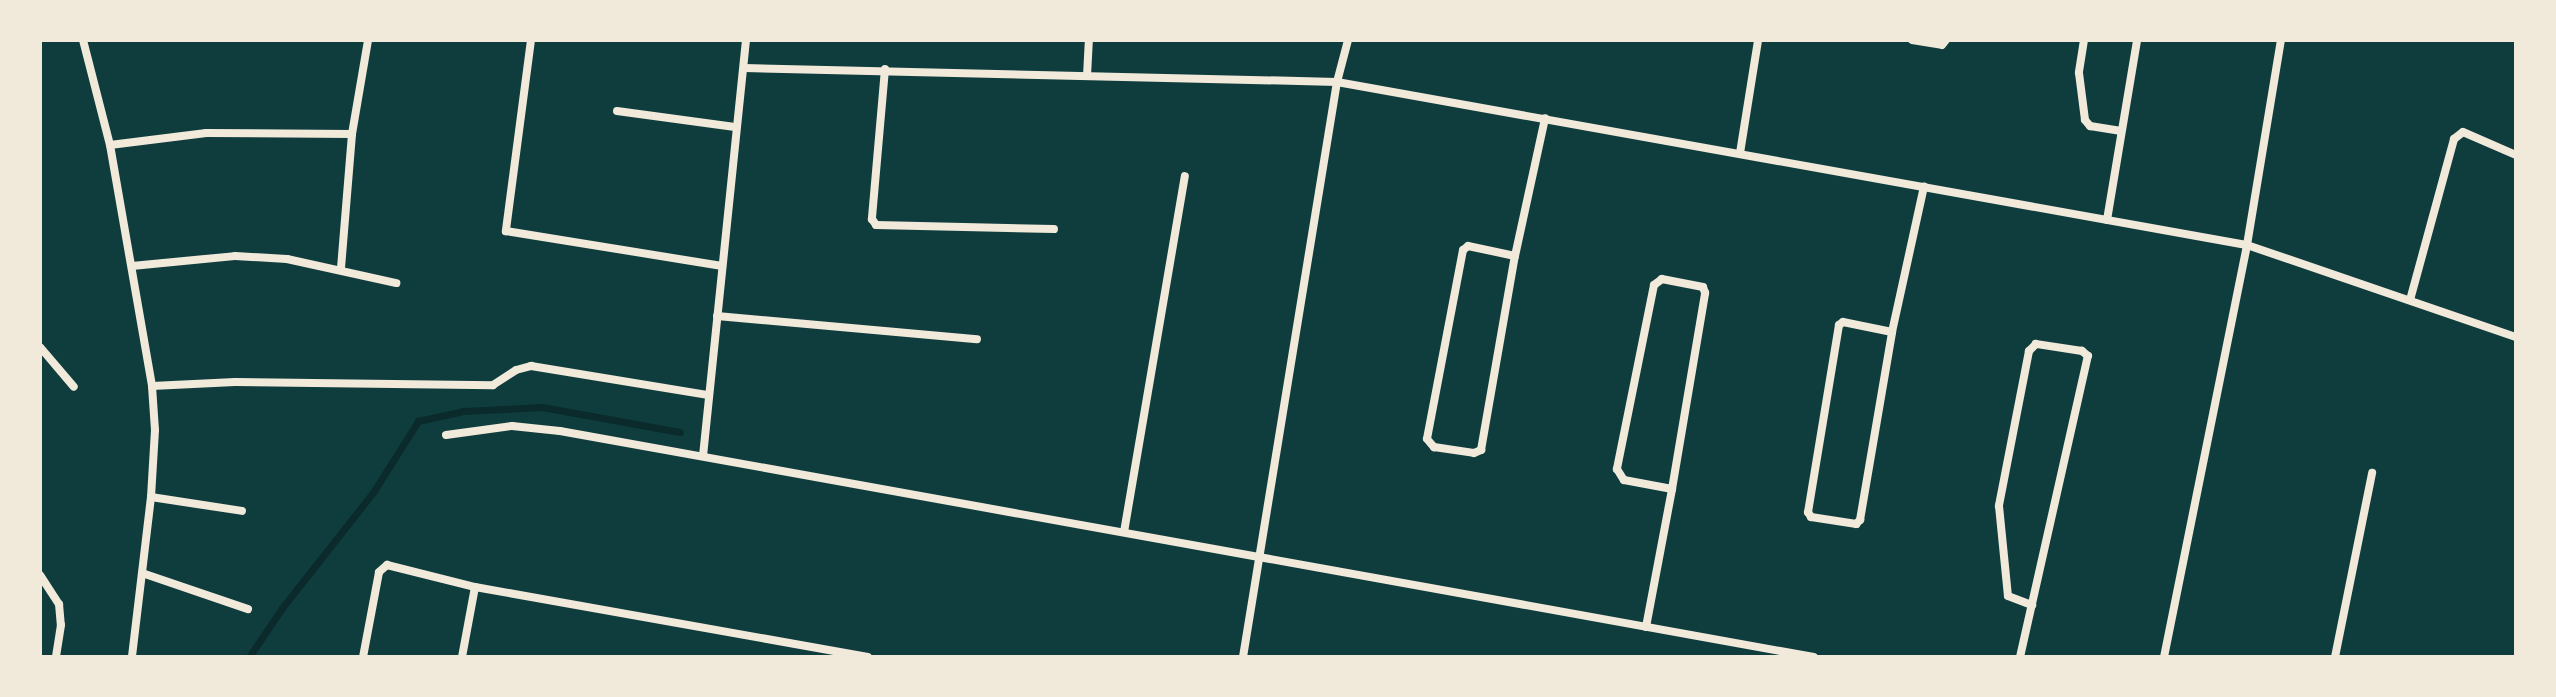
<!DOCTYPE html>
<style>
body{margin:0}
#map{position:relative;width:2556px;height:697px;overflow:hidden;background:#0f3d3e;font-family:"DejaVu Sans",sans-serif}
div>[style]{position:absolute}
.stream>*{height:7px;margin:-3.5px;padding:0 3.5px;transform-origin:3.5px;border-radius:3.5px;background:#0a2a2b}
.minor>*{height:8px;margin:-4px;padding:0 4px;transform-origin:4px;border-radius:4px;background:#f1e9da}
span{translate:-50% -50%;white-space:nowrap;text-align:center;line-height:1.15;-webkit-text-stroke:6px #f1e9da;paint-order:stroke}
.frame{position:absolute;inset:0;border:42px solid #f1e9da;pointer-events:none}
</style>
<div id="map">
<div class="stream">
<i style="left:249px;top:657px;width:59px;rotate:-56deg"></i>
<i style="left:282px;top:608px;width:149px;rotate:-51.8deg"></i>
<i style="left:374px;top:491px;width:83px;rotate:-57.8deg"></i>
<i style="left:418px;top:421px;width:46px;rotate:-12.5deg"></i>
<i style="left:463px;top:411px;width:79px;rotate:-2.9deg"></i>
<i style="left:542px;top:407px;width:140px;rotate:10.3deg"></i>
</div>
<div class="minor">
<i style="left:83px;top:40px;width:108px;rotate:75.6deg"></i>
<i style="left:110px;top:145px;width:245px;rotate:80.1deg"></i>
<i style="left:152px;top:386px;width:44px;rotate:86.1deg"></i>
<i style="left:155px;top:430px;width:67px;rotate:93.4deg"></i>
<i style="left:151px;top:497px;width:161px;rotate:96.8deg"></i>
<i style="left:531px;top:40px;width:193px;rotate:97.5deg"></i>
<i style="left:506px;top:231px;width:219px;rotate:9.2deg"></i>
<i style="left:1912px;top:40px;width:30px;rotate:9deg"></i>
<i style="left:1942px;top:45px;width:6px;rotate:-51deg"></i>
<i style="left:2084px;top:40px;width:33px;rotate:99deg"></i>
<i style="left:2079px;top:73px;width:47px;rotate:82.7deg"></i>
<i style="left:2085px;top:120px;width:8px;rotate:50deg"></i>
<i style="left:2090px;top:126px;width:30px;rotate:9deg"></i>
<i style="left:745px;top:68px;width:592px;rotate:1.35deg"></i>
<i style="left:1337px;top:82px;width:924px;rotate:10.16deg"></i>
<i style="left:2247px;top:245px;width:284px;rotate:18.9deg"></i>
<i style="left:885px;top:69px;width:151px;rotate:95deg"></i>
<i style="left:872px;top:219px;width:7px;rotate:56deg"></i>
<i style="left:876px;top:225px;width:178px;rotate:1.3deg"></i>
<i style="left:1087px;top:76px;width:36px;rotate:-87deg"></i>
<i style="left:617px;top:111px;width:119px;rotate:7.7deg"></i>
<i style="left:110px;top:145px;width:97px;rotate:-7.1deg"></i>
<i style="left:206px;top:133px;width:146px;rotate:0.4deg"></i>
<i style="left:1740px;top:153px;width:114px;rotate:-80.9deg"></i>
<i style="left:2107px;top:220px;width:182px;rotate:-80.5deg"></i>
<i style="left:1515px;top:256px;width:48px;rotate:-168deg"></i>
<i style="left:1468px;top:246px;width:6px;rotate:141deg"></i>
<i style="left:1463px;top:250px;width:192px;rotate:100.8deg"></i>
<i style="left:1427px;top:439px;width:11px;rotate:49deg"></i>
<i style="left:1434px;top:447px;width:40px;rotate:8.5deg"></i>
<i style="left:1474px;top:453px;width:8px;rotate:-23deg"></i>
<i style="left:1481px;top:450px;width:197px;rotate:-80.1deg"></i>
<i style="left:1515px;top:256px;width:141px;rotate:-77.7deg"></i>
<i style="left:132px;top:266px;width:103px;rotate:-5.5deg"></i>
<i style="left:235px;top:256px;width:52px;rotate:3.3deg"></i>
<i style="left:287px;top:259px;width:112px;rotate:12.4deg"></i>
<i style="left:341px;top:268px;width:134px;rotate:-85.3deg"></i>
<i style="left:352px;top:134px;width:95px;rotate:-80.3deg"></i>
<i style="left:2410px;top:300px;width:167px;rotate:-74.7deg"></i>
<i style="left:2454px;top:139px;width:11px;rotate:-38deg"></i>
<i style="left:2463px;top:132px;width:58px;rotate:23.5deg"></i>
<i style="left:717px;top:316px;width:261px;rotate:5.1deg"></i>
<i style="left:1892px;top:332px;width:50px;rotate:-168.5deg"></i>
<i style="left:1843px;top:322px;width:5px;rotate:143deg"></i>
<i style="left:1839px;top:325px;width:190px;rotate:99.4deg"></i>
<i style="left:1808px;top:512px;width:6px;rotate:59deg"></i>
<i style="left:1811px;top:517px;width:46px;rotate:8.8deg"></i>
<i style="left:1856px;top:524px;width:6px;rotate:-45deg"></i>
<i style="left:1860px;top:520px;width:191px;rotate:-80.3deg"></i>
<i style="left:1892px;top:332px;width:149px;rotate:-77.6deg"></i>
<i style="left:40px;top:347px;width:52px;rotate:49.6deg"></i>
<i style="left:152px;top:386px;width:83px;rotate:-2.8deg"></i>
<i style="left:235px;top:382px;width:258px;rotate:0.7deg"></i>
<i style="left:493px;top:385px;width:27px;rotate:-33deg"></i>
<i style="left:516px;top:370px;width:16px;rotate:-15deg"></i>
<i style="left:531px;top:366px;width:180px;rotate:9.3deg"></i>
<i style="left:446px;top:435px;width:67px;rotate:-7.8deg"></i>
<i style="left:512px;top:426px;width:48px;rotate:5.9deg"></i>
<i style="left:560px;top:431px;width:1274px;rotate:10.22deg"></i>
<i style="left:703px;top:456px;width:418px;rotate:-84.1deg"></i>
<i style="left:151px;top:497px;width:92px;rotate:8.7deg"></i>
<i style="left:1124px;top:532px;width:361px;rotate:-80.3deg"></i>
<i style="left:142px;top:573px;width:112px;rotate:18.8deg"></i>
<i style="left:40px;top:575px;width:35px;rotate:57deg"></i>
<i style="left:59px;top:604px;width:21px;rotate:85deg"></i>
<i style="left:61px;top:625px;width:32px;rotate:99deg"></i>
<i style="left:1646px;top:627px;width:140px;rotate:-79.3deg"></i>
<i style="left:1672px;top:489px;width:199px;rotate:-80.4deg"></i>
<i style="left:1705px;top:293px;width:6px;rotate:-108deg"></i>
<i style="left:1703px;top:287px;width:42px;rotate:-169deg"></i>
<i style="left:1662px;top:279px;width:10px;rotate:143deg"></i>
<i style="left:1654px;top:285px;width:188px;rotate:101.4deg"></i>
<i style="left:1617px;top:469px;width:13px;rotate:58deg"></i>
<i style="left:1624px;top:480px;width:49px;rotate:10.6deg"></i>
<i style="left:363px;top:657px;width:86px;rotate:-79.3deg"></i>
<i style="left:379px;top:572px;width:11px;rotate:-41deg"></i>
<i style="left:387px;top:565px;width:91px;rotate:14deg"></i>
<i style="left:475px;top:587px;width:399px;rotate:10.1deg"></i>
<i style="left:462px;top:657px;width:71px;rotate:-79.5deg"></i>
<i style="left:1243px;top:657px;width:583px;rotate:-80.72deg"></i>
<i style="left:1337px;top:82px;width:43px;rotate:-75.3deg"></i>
<i style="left:2020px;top:657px;width:309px;rotate:-77.3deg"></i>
<i style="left:2088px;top:356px;width:8px;rotate:-140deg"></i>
<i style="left:2082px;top:351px;width:47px;rotate:-171.3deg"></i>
<i style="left:2036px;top:344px;width:10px;rotate:135deg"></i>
<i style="left:2029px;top:351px;width:158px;rotate:101deg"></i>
<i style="left:1999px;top:506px;width:90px;rotate:84.3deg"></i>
<i style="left:2008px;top:596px;width:26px;rotate:21deg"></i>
<i style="left:2164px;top:657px;width:420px;rotate:-78.6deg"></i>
<i style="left:2247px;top:245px;width:208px;rotate:-80.6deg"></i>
<i style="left:2335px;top:657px;width:188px;rotate:-78.6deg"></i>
</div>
<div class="frame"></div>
</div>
